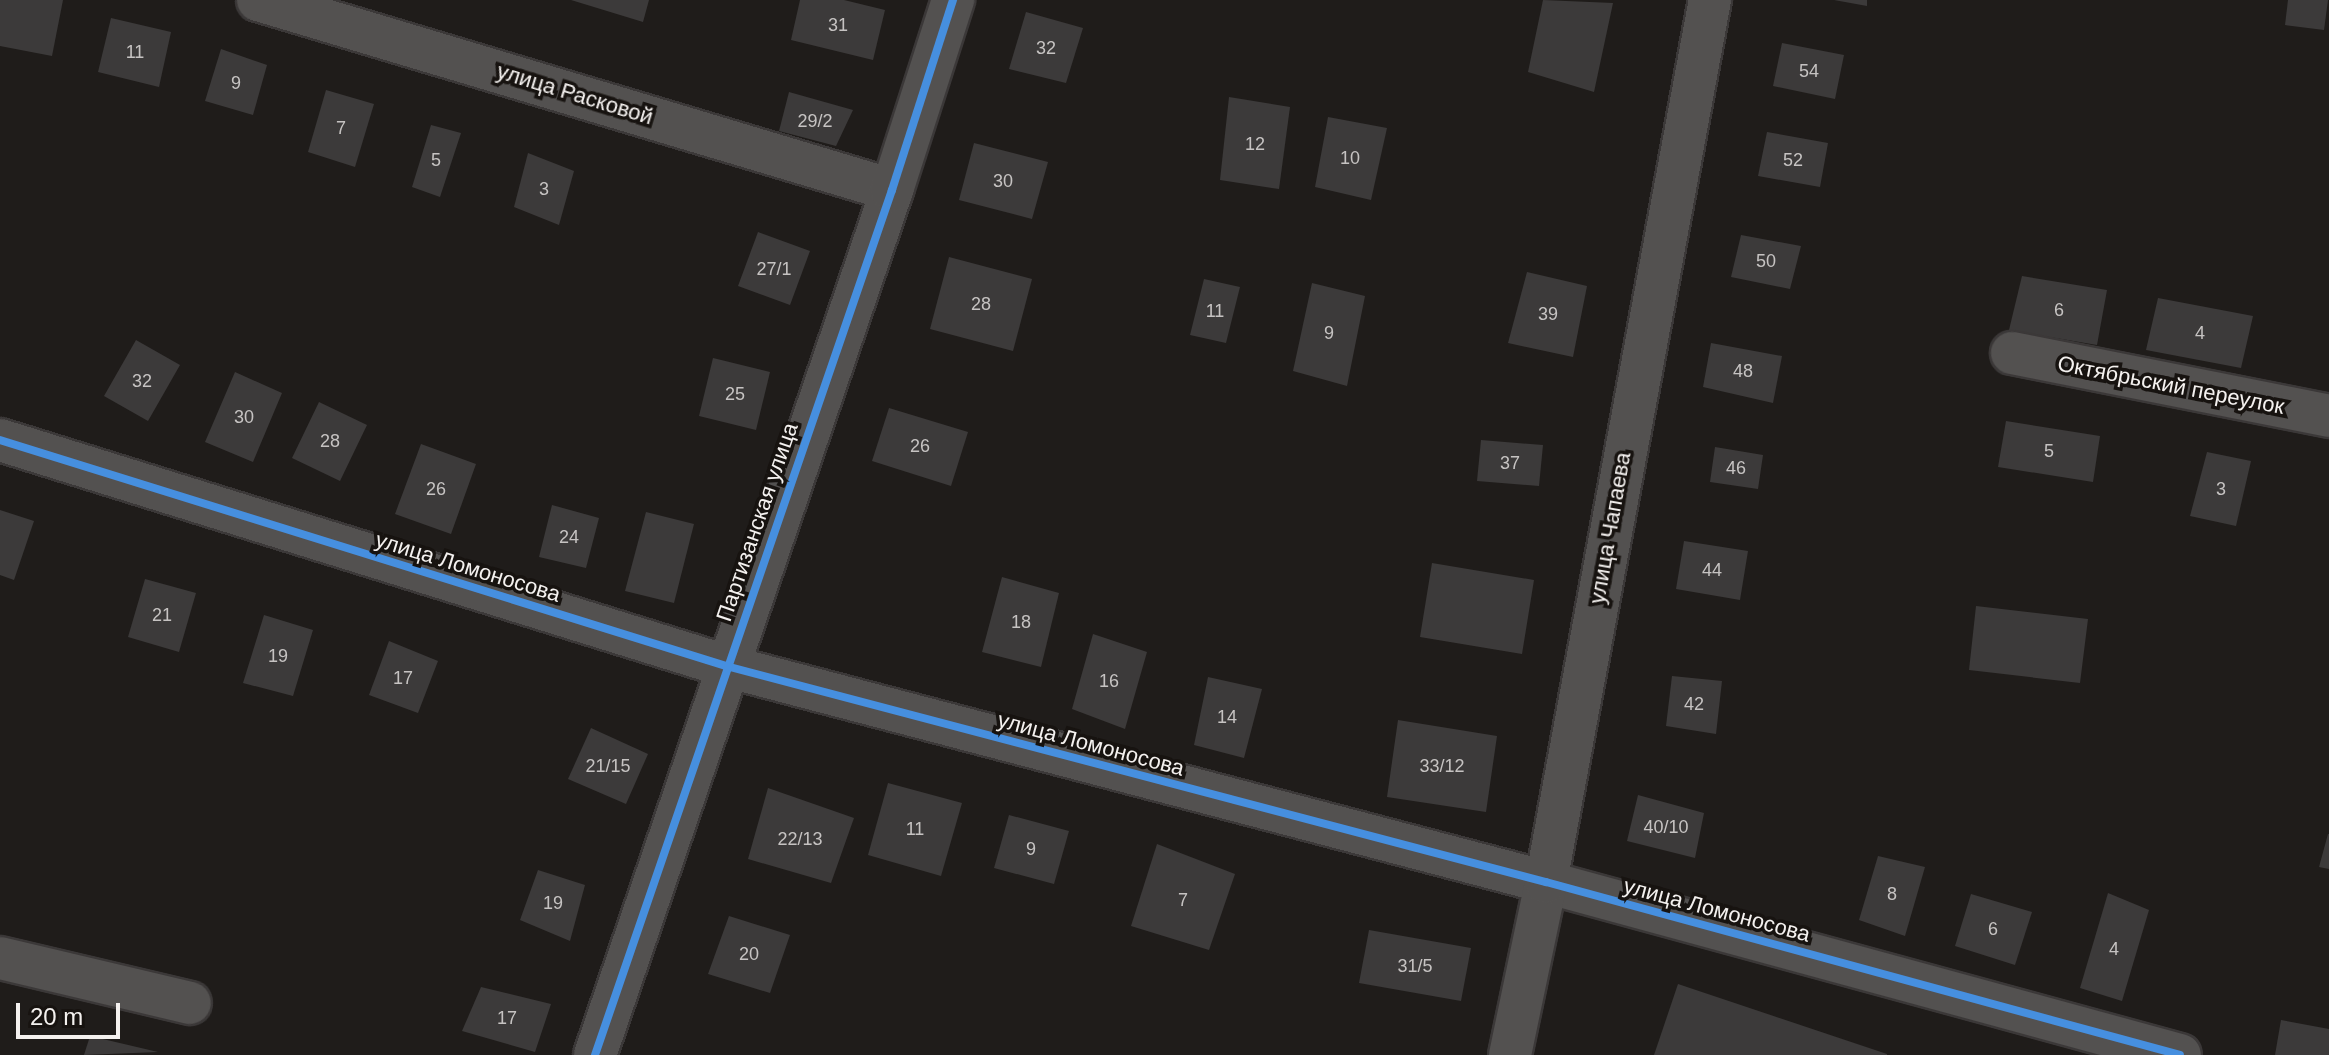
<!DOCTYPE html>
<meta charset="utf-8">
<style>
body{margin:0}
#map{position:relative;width:2329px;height:1055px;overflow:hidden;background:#1f1c1a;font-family:Arial,sans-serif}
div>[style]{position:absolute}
.building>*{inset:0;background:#3c3a3a}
.roads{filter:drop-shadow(2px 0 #3b3838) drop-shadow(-2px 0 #3b3838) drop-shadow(0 2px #3b3838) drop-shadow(0 -2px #3b3838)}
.minor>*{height:42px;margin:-21px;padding:0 21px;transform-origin:21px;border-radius:21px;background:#535150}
.cycleway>*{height:8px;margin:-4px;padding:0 4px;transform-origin:4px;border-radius:4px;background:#468fdf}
span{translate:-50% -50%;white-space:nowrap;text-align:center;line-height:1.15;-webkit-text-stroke:7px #171310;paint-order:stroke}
.number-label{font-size:18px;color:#c6c3c2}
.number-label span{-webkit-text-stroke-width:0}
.street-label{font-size:22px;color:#f4f1ef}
.scale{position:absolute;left:16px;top:1003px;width:104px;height:36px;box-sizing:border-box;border:4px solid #f4f1ef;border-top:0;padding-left:10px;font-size:24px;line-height:28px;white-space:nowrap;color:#f4f1ef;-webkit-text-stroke:6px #171310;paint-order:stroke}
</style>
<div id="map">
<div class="building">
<i style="clip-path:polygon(0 0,63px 0,52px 56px,0 46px)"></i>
<i style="clip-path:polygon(571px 0,649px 0,643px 22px)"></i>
<i style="clip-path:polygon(800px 0,844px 0,885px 10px,873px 60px,791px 40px)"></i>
<i style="clip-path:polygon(1543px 0,1613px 3px,1594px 92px,1528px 72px)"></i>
<i style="clip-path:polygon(1834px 0,1867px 0,1867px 6px)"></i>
<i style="clip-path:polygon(2288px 0,2328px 0,2324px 30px,2285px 25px)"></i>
<i style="clip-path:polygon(1026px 12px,1083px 28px,1066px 83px,1009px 69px)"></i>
<i style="clip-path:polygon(111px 18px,171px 32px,159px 87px,98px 72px)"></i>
<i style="clip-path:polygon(1782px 43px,1844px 55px,1835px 99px,1773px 86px)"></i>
<i style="clip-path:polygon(221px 49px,267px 65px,253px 115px,205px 101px)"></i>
<i style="clip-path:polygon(326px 90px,374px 104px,355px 167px,308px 152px)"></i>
<i style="clip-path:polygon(789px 92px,853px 110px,836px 146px,779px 131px)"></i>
<i style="clip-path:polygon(1229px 97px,1290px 107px,1279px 189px,1220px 180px)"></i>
<i style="clip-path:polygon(1328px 117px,1387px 128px,1371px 200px,1315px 187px)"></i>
<i style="clip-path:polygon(431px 125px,461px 133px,440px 197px,412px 187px)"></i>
<i style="clip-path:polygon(1767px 132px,1828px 143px,1820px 187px,1758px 176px)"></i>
<i style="clip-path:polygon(974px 143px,1048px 162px,1032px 219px,959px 200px)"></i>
<i style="clip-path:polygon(528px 153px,574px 171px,559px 225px,514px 207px)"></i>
<i style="clip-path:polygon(758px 232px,810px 251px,790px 305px,738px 286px)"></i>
<i style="clip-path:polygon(1741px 235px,1801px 246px,1790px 289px,1731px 277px)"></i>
<i style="clip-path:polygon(949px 257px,1032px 279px,1013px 351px,930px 329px)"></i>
<i style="clip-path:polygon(1527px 272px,1587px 286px,1573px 357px,1508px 343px)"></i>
<i style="clip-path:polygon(2022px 276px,2107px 290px,2097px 345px,2009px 330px)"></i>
<i style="clip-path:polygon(1204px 279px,1240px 287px,1226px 343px,1190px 335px)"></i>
<i style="clip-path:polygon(1312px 283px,1365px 296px,1347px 386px,1293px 371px)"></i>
<i style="clip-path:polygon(2158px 298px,2253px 316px,2241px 368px,2146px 350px)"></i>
<i style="clip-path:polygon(136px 340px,180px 365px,148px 421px,104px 396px)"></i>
<i style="clip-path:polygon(1711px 343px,1782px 356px,1773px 403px,1703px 387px)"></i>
<i style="clip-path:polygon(713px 358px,770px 372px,756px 430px,699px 416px)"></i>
<i style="clip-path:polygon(235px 372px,282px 393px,253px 462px,205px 442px)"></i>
<i style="clip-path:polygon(319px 402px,367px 425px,340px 481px,292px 458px)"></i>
<i style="clip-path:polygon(889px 408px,968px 432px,951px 486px,872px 461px)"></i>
<i style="clip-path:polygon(2006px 421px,2100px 436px,2093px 482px,1998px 467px)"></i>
<i style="clip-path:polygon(1481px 440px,1543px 445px,1539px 486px,1477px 481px)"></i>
<i style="clip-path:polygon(421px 444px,476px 464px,451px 534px,395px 514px)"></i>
<i style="clip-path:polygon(1715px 447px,1763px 455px,1758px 489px,1710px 482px)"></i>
<i style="clip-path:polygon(2207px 452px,2251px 461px,2236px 526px,2190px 516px)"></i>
<i style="clip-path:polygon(552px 505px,599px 518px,586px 568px,539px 557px)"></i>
<i style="clip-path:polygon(0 510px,34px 521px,14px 580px,0 575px)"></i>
<i style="clip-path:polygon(646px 512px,694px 524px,674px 603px,625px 591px)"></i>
<i style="clip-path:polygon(1684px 541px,1748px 551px,1740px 600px,1676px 589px)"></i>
<i style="clip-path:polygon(1432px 563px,1534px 580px,1522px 654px,1420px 637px)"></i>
<i style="clip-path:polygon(1002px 577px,1059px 593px,1041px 667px,982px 652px)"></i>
<i style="clip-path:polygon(145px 579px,196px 593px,179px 652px,128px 637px)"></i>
<i style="clip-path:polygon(1976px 606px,2088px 619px,2080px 683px,1969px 670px)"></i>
<i style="clip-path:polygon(264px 615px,313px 630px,293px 696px,243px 683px)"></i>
<i style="clip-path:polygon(1093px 634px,1147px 652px,1125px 729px,1072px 709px)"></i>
<i style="clip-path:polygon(389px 641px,438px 661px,418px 713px,369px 695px)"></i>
<i style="clip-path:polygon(1672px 676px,1722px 681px,1716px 734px,1666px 726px)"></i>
<i style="clip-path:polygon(1208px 677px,1262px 689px,1244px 758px,1194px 745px)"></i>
<i style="clip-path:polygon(1398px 720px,1497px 736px,1486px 812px,1387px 797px)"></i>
<i style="clip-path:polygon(591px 728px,648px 754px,626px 804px,568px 779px)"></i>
<i style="clip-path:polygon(888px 783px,962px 803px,941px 876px,868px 855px)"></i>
<i style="clip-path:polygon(768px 788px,854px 818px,831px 883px,748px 859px)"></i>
<i style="clip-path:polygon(1638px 795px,1704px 813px,1695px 858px,1627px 841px)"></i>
<i style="clip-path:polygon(1009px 815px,1069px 831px,1054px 884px,994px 868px)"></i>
<i style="clip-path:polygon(2328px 834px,2329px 834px,2329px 869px,2319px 867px)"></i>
<i style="clip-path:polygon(1157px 844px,1235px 874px,1209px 950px,1131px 926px)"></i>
<i style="clip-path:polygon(1878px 856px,1925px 867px,1905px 936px,1859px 920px)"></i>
<i style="clip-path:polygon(538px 870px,585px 885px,570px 941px,520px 920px)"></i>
<i style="clip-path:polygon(2108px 893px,2149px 910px,2122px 1001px,2080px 988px)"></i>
<i style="clip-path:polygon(1971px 894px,2032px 912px,2015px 965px,1955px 946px)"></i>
<i style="clip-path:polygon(729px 916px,790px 935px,770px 993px,708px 974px)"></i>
<i style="clip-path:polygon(1369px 930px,1471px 948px,1461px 1001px,1359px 983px)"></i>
<i style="clip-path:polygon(1678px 984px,1887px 1054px,1887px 1055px,1654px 1055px)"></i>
<i style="clip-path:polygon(481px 987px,551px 1004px,535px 1052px,462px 1031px)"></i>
<i style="clip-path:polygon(2281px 1020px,2329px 1029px,2329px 1055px,2275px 1055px)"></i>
<i style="clip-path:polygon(90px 1036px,158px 1052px,84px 1055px)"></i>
</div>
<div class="roads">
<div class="minor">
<i style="left:258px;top:0;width:662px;rotate:16.68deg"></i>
<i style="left:2012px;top:353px;width:323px;rotate:11.2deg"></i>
<i style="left:0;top:440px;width:760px;rotate:17.29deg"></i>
<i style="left:726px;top:666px;width:848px;rotate:14.76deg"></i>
<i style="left:1546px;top:882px;width:657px;rotate:15.26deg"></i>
<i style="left:0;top:958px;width:195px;rotate:13.3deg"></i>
<i style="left:595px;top:1055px;width:915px;rotate:-71.05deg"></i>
<i style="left:892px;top:190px;width:200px;rotate:-72.2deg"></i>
<i style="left:1510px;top:1055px;width:177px;rotate:-78.2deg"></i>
<i style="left:1546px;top:882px;width:897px;rotate:-79.47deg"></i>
</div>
</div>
<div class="cycleway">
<i style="left:0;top:440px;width:760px;rotate:17.29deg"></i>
<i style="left:726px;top:666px;width:848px;rotate:14.76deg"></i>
<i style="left:1546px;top:882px;width:657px;rotate:15.26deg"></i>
<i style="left:595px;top:1055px;width:915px;rotate:-71.05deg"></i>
<i style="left:892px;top:190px;width:200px;rotate:-72.2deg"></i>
</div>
<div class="number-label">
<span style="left:838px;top:25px">31</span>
<span style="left:1046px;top:48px">32</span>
<span style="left:135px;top:52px">11</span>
<span style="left:1809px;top:71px">54</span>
<span style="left:236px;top:83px">9</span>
<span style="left:815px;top:121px">29/2</span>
<span style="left:341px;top:128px">7</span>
<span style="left:1255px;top:144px">12</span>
<span style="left:1350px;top:158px">10</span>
<span style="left:436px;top:160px">5</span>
<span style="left:1793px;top:160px">52</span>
<span style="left:1003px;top:181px">30</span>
<span style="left:544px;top:189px">3</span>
<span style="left:1766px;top:261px">50</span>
<span style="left:774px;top:269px">27/1</span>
<span style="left:981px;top:304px">28</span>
<span style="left:2059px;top:310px">6</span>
<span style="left:1215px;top:311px">11</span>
<span style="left:1548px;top:314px">39</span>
<span style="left:1329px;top:333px">9</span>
<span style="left:2200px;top:333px">4</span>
<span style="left:1743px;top:371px">48</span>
<span style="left:142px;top:381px">32</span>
<span style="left:735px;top:394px">25</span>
<span style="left:244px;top:417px">30</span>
<span style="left:330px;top:441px">28</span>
<span style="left:920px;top:446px">26</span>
<span style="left:2049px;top:451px">5</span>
<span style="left:1510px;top:463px">37</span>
<span style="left:1736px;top:468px">46</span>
<span style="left:436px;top:489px">26</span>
<span style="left:2221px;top:489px">3</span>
<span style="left:569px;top:537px">24</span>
<span style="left:1712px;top:570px">44</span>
<span style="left:162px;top:615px">21</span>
<span style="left:1021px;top:622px">18</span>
<span style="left:278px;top:656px">19</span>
<span style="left:403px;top:678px">17</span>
<span style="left:1109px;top:681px">16</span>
<span style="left:1694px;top:704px">42</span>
<span style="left:1227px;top:717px">14</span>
<span style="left:608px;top:766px">21/15</span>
<span style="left:1442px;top:766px">33/12</span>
<span style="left:1666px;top:827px">40/10</span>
<span style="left:915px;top:829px">11</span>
<span style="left:800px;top:839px">22/13</span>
<span style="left:1031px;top:849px">9</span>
<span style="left:1892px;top:894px">8</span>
<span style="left:1183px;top:900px">7</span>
<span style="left:553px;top:903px">19</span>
<span style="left:1993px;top:929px">6</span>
<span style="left:2114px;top:949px">4</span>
<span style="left:749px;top:954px">20</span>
<span style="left:1415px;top:966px">31/5</span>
<span style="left:507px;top:1018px">17</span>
</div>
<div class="street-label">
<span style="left:575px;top:94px;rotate:17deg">улица Расковой</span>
<span style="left:2171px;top:385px;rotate:11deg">Октябрьский переулок</span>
<span style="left:757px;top:522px;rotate:-71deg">Партизанская улица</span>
<span style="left:1610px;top:528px;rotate:-80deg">улица Чапаева</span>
<span style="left:468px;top:567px;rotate:17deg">улица Ломоносова</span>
<span style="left:1091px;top:744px;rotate:15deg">улица Ломоносова</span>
<span style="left:1717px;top:910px;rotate:15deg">улица Ломоносова</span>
</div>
<div class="scale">20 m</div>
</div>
